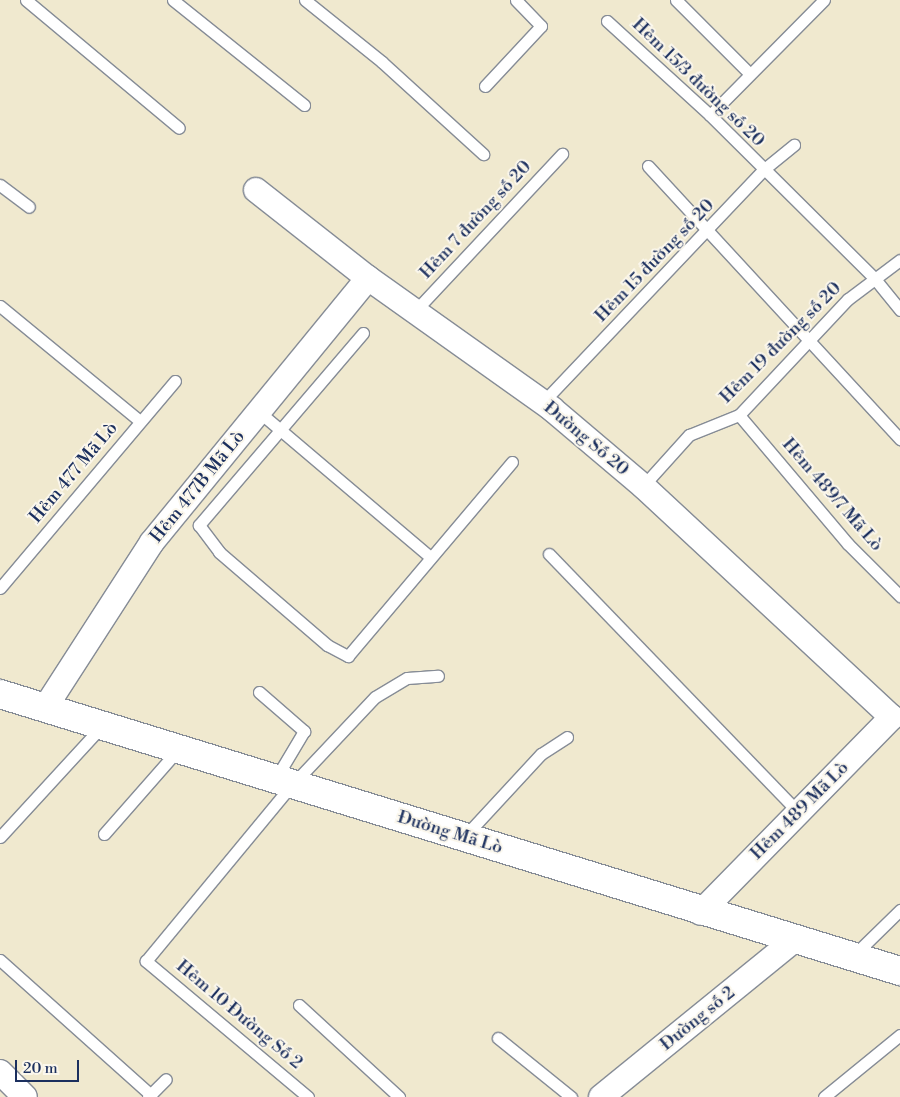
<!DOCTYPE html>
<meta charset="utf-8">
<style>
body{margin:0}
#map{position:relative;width:900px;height:1097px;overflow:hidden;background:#f0e9cf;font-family:"Libre Bodoni",serif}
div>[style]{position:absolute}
.roads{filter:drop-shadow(1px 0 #868c96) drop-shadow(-1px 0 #868c96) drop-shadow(0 1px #868c96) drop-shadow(0 -1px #868c96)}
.lane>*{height:11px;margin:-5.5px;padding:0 5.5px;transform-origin:5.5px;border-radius:5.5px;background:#fff}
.street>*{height:24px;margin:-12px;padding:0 12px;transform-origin:12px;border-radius:12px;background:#fff}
.secondary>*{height:28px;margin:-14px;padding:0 14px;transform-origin:14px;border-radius:14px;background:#fff}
span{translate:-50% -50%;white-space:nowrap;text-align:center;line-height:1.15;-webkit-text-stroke:4px #fbf7ec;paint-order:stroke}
.street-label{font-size:18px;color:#1b2f5e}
.scale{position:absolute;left:15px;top:1060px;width:64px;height:22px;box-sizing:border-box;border:2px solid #1b2f5e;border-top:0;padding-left:6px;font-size:15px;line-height:18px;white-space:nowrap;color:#1b2f5e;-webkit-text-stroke:4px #fbf7ec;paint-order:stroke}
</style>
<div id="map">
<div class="roads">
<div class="lane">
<i style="left:26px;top:0;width:199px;rotate:39.9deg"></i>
<i style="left:173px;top:0;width:168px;rotate:38.7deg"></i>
<i style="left:305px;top:0;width:99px;rotate:38.8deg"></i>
<i style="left:382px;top:62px;width:137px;rotate:42.3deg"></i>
<i style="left:676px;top:0;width:102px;rotate:45deg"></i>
<i style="left:607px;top:21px;width:139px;rotate:42.4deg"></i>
<i style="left:710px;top:115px;width:233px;rotate:44.8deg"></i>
<i style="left:875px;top:279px;width:40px;rotate:51deg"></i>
<i style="left:485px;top:86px;width:82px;rotate:-47deg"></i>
<i style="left:541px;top:26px;width:36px;rotate:-134deg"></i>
<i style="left:710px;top:115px;width:162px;rotate:-45.3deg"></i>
<i style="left:648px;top:166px;width:372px;rotate:47.3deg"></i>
<i style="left:0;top:185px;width:36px;rotate:37deg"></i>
<i style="left:0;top:306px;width:181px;rotate:39.4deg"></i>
<i style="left:416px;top:310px;width:214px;rotate:-46.9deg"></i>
<i style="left:363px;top:333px;width:253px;rotate:130.5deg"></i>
<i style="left:199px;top:525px;width:34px;rotate:53deg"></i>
<i style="left:219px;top:552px;width:143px;rotate:40.7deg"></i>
<i style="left:327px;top:645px;width:24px;rotate:28deg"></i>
<i style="left:348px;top:656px;width:254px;rotate:-49.8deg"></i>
<i style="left:543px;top:402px;width:320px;rotate:-46.5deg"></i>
<i style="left:763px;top:170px;width:40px;rotate:-39deg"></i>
<i style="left:258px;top:411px;width:226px;rotate:40.3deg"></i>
<i style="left:739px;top:415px;width:169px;rotate:49.8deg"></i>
<i style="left:848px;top:544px;width:74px;rotate:45deg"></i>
<i style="left:643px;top:486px;width:69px;rotate:-48deg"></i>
<i style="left:689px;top:435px;width:54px;rotate:-21.8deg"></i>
<i style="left:739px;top:415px;width:159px;rotate:-46.8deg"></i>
<i style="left:848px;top:299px;width:65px;rotate:-36.9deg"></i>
<i style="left:549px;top:554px;width:359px;rotate:46deg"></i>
<i style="left:0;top:588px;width:271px;rotate:-49.8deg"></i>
<i style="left:259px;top:692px;width:60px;rotate:40.9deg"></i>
<i style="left:304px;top:731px;width:55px;rotate:120.8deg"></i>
<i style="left:104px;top:834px;width:111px;rotate:-48.7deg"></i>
<i style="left:465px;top:836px;width:112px;rotate:-47.2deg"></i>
<i style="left:541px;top:754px;width:31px;rotate:-33deg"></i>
<i style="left:0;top:837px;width:149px;rotate:-47.4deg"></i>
<i style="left:853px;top:956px;width:66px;rotate:-44.4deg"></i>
<i style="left:0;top:960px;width:203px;rotate:41.8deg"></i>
<i style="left:299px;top:1005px;width:136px;rotate:42.6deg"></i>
<i style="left:498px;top:1038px;width:94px;rotate:38.9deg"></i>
<i style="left:148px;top:1097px;width:25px;rotate:-45deg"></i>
<i style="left:308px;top:1097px;width:212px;rotate:-140deg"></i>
<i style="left:146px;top:961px;width:227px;rotate:-50.4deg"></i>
<i style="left:291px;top:786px;width:122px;rotate:-46.7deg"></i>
<i style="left:375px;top:697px;width:37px;rotate:-31deg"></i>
<i style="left:407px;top:678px;width:31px;rotate:-4deg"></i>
<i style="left:824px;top:1097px;width:98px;rotate:-39.2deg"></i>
</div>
<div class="street">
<i style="left:256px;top:190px;width:142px;rotate:38.2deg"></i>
<i style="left:368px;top:278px;width:226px;rotate:35.4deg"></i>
<i style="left:552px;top:409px;width:119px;rotate:40.2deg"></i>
<i style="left:643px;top:486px;width:340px;rotate:42.9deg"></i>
<i style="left:892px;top:717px;width:274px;rotate:134.4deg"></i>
<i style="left:45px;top:708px;width:197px;rotate:-57.2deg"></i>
<i style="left:152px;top:542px;width:341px;rotate:-50.7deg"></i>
<i style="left:0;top:1072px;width:35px;rotate:45deg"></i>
<i style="left:601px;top:1097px;width:249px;rotate:-39.1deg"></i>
</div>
<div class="secondary">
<i style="left:0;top:694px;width:942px;rotate:17.11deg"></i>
</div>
</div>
<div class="street-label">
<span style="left:698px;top:83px;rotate:44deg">Hẻm 15/3 đường số 20</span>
<span style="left:476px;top:220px;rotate:-47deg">Hẻm 7 đường số 20</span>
<span style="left:655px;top:261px;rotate:-46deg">Hẻm 15 đường số 20</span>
<span style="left:781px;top:343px;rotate:-45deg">Hẻm 19 đường số 20</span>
<span style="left:586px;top:439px;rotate:40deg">Đường Số 20</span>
<span style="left:74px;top:473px;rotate:-50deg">Hẻm 477 Mã Lò</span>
<span style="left:198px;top:487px;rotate:-51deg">Hẻm 477B Mã Lò</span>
<span style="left:832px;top:495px;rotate:49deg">Hẻm 489/7 Mã Lò</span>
<span style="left:800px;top:811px;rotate:-45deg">Hẻm 489 Mã Lò</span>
<span style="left:450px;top:833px;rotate:17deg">Đường Mã Lò</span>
<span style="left:239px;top:1015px;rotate:40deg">Hẻm 10 Đường Số 2</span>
<span style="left:698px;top:1019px;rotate:-39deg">Đường số 2</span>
</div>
<div class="scale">20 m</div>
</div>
